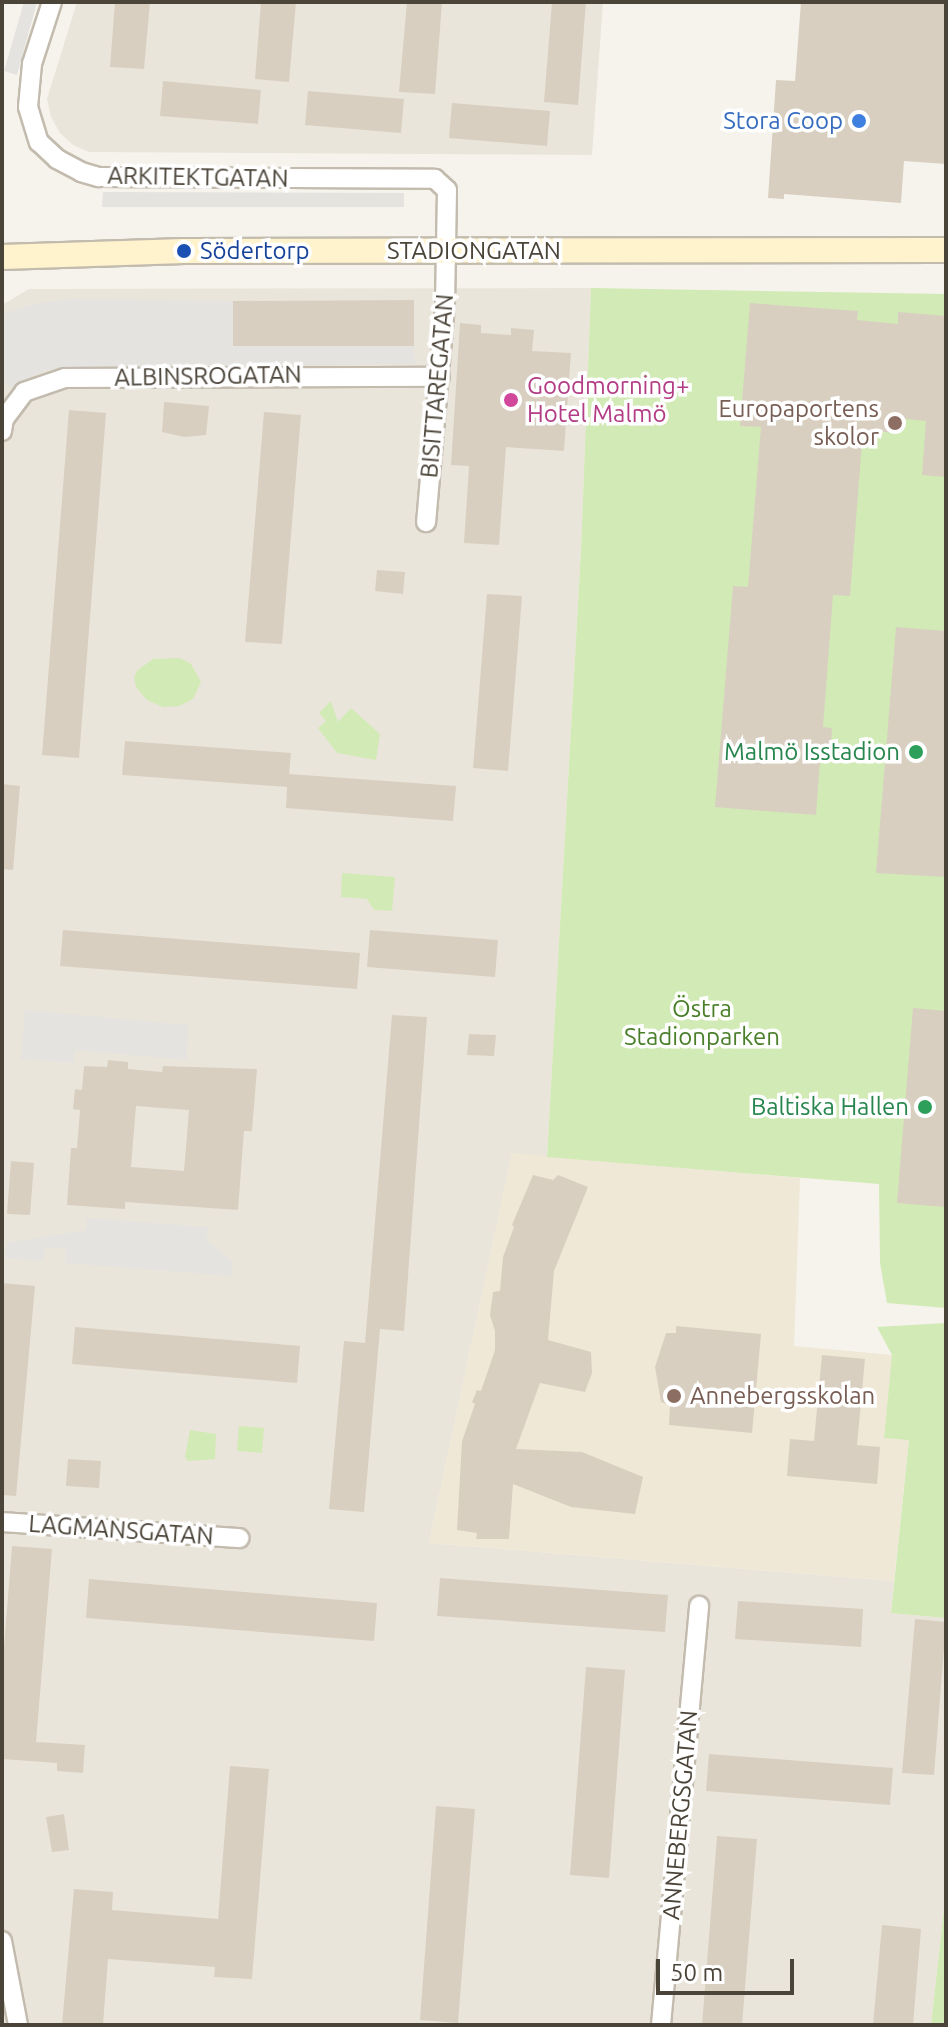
<!DOCTYPE html>
<meta charset="utf-8">
<style>
body{margin:0}
#map{position:relative;width:948px;height:2027px;overflow:hidden;background:#f6f3ec;font-family:Ubuntu,sans-serif}
div>[style]{position:absolute}
.residential>*{inset:0;background:#eae5da}
.education>*{inset:0;background:#efe8d6}
.green>*{inset:0;background:#d2eab5}
.parking>*{inset:0;background:#e5e3e0}
.building>*{inset:0;background:#d8cfc1}
.roads{filter:drop-shadow(2px 0 #c2bbae) drop-shadow(-2px 0 #c2bbae) drop-shadow(0 2px #c2bbae) drop-shadow(0 -2px #c2bbae)}
.street>*{height:18px;margin:-9px;padding:0 9px;transform-origin:9px;border-radius:9px;background:#fff}
.secondary>*{height:24px;margin:-12px;padding:0 12px;transform-origin:12px;border-radius:12px;background:#fff3cd}
.dots>*{width:22px;height:22px;translate:-50% -50%;box-sizing:border-box;border:4px solid #fff;border-radius:50%}
span{translate:-50% -50%;white-space:nowrap;text-align:center;line-height:1.15;-webkit-text-stroke:7px #fff;paint-order:stroke}
.shop-label{font-size:24px;color:#366cbe}
.right{translate:-100% -50%;text-align:right}
.street-label{font-size:24px;color:#4b4439}
.transit-label{font-size:24px;color:#164399}
.left{translate:0 -50%;text-align:left}
.hotel-label{font-size:24px;color:#b23c85}
.education-label{font-size:24px;color:#785e54}
.leisure-label{font-size:24px;color:#27864d}
.park-label{font-size:24px;color:#4a7f2a}
.frame{position:absolute;inset:0;border:4px solid #4b4439;pointer-events:none}
.scale{position:absolute;left:656px;top:1959px;width:138px;height:36px;box-sizing:border-box;border:4px solid #4b4439;border-top:0;padding-left:10px;font-size:24px;line-height:28px;white-space:nowrap;color:#4b4439;-webkit-text-stroke:6px #fff;paint-order:stroke}
</style>
<div id="map">
<div class="residential">
<i style="clip-path:polygon(77px 2px,603px 2px,592px 155px,89px 152px,73px 145px,60px 133px,51px 117px,47px 99px)"></i>
<i style="clip-path:polygon(591px 288px,581px 550px,547px 1157px,512px 1154px,429px 1543px,894px 1581px,891px 1613px,946px 1618px,946px 1890px,931px 2025px,2px 2025px,2px 305px,29px 289px)"></i>
</div>
<div class="education">
<i style="clip-path:polygon(512px 1153px,800px 1178px,794px 1346px,893px 1355px,884px 1437px,909px 1439px,894px 1581px,429px 1543px)"></i>
</div>
<div class="green">
<i style="clip-path:polygon(591px 288px,946px 294px,946px 1308px,887px 1303px,880px 1263px,879px 1184px,547px 1157px,581px 550px)"></i>
<i style="clip-path:polygon(180px 658px,191px 664px,201px 682px,193px 699px,179px 706px,163px 707px,147px 700px,136px 687px,134px 677px,138px 670px,153px 659px)"></i>
<i style="clip-path:polygon(331px 701px,338px 722px,351px 708px,380px 734px,376px 760px,337px 753px,318px 728px,326px 721px,319px 713px)"></i>
<i style="clip-path:polygon(342px 873px,395px 877px,392px 911px,374px 910px,367px 899px,341px 897px)"></i>
<i style="clip-path:polygon(946px 1323px,946px 1618px,891px 1613px,909px 1440px,884px 1438px,892px 1355px,877px 1327px)"></i>
<i style="clip-path:polygon(239px 1426px,264px 1428px,262px 1453px,237px 1451px)"></i>
<i style="clip-path:polygon(190px 1430px,216px 1434px,215px 1459px,188px 1461px,185px 1457px)"></i>
<i style="clip-path:polygon(946px 1890px,946px 2025px,931px 2025px)"></i>
</div>
<div class="parking">
<i style="clip-path:polygon(24px 2px,37px 2px,17px 75px,4px 71px)"></i>
<i style="clip-path:polygon(103px 192px,404px 193px,404px 207px,102px 207px)"></i>
<i style="clip-path:polygon(71px 299px,233px 301px,234px 346px,414px 346px,415px 364px,88px 367px,46px 370px,10px 387px,2px 380px,2px 314px,34px 304px)"></i>
<i style="clip-path:polygon(25px 1010px,189px 1025px,186px 1060px,75px 1050px,74px 1063px,21px 1059px)"></i>
<i style="clip-path:polygon(87px 1218px,208px 1227px,207px 1240px,233px 1262px,232px 1276px,65px 1263px,66px 1249px,45px 1247px,43px 1261px,5px 1258px,6px 1243px,86px 1230px)"></i>
</div>
<div class="building">
<i style="clip-path:polygon(115px 2px,150px 2px,144px 69px,110px 67px)"></i>
<i style="clip-path:polygon(261px 2px,296px 2px,289px 82px,255px 79px)"></i>
<i style="clip-path:polygon(407px 2px,442px 2px,435px 94px,399px 92px)"></i>
<i style="clip-path:polygon(552px 2px,586px 2px,578px 105px,544px 102px)"></i>
<i style="clip-path:polygon(801px 2px,946px 2px,946px 164px,904px 161px,901px 203px,784px 194px,784px 199px,768px 198px,776px 80px,795px 81px)"></i>
<i style="clip-path:polygon(163px 81px,261px 90px,258px 124px,160px 116px)"></i>
<i style="clip-path:polygon(308px 91px,404px 99px,401px 133px,305px 125px)"></i>
<i style="clip-path:polygon(452px 103px,550px 111px,547px 146px,449px 138px)"></i>
<i style="clip-path:polygon(414px 300px,414px 346px,233px 346px,233px 301px)"></i>
<i style="clip-path:polygon(750px 303px,858px 311px,857px 320px,898px 324px,898px 312px,946px 316px,946px 477px,922px 475px,926px 421px,897px 418px,896px 433px,863px 430px,850px 596px,833px 595px,823px 727px,832px 728px,831px 749px,821px 748px,816px 815px,715px 807px,733px 586px,748px 587px,761px 427px,740px 426px)"></i>
<i style="clip-path:polygon(460px 323px,481px 325px,481px 333px,511px 335px,511px 328px,534px 330px,532px 351px,571px 353px,564px 451px,506px 447px,499px 545px,464px 543px,469px 466px,451px 465px)"></i>
<i style="clip-path:polygon(164px 402px,209px 406px,206px 435px,184px 437px,162px 432px)"></i>
<i style="clip-path:polygon(69px 410px,106px 413px,79px 758px,42px 755px)"></i>
<i style="clip-path:polygon(264px 412px,301px 415px,282px 644px,245px 642px)"></i>
<i style="clip-path:polygon(377px 570px,405px 572px,403px 594px,375px 591px)"></i>
<i style="clip-path:polygon(487px 594px,522px 596px,508px 771px,473px 768px)"></i>
<i style="clip-path:polygon(896px 627px,946px 631px,946px 877px,876px 873px)"></i>
<i style="clip-path:polygon(125px 741px,291px 753px,289px 774px,456px 786px,453px 821px,286px 808px,287px 787px,122px 775px)"></i>
<i style="clip-path:polygon(2px 784px,20px 786px,13px 870px,2px 869px)"></i>
<i style="clip-path:polygon(63px 930px,360px 953px,357px 989px,60px 966px)"></i>
<i style="clip-path:polygon(370px 930px,498px 940px,495px 977px,367px 967px)"></i>
<i style="clip-path:polygon(913px 1008px,946px 1011px,946px 1207px,897px 1203px)"></i>
<i style="clip-path:polygon(392px 1015px,427px 1017px,404px 1331px,380px 1329px,364px 1512px,329px 1509px,344px 1341px,365px 1343px)"></i>
<i style="clip-path:polygon(469px 1034px,496px 1035px,494px 1056px,467px 1055px)"></i>
<i style="clip-path:polygon(evenodd,108px 1060px,128px 1062px,128px 1069px,162px 1072px,163px 1066px,257px 1069px,252px 1131px,244px 1131px,238px 1210px,125px 1202px,125px 1209px,67px 1205px,71px 1148px,77px 1148px,80px 1110px,73px 1109px,75px 1089px,82px 1090px,84px 1066px,107px 1067px,108px 1060px,136px 1106px,189px 1110px,184px 1171px,131px 1167px,136px 1106px)"></i>
<i style="clip-path:polygon(11px 1161px,34px 1163px,30px 1215px,7px 1214px)"></i>
<i style="clip-path:polygon(533px 1175px,553px 1180px,558px 1175px,588px 1187px,554px 1271px,548px 1340px,591px 1352px,592px 1373px,585px 1392px,540px 1383px,516px 1449px,582px 1452px,643px 1477px,635px 1514px,571px 1507px,513px 1484px,509px 1539px,476px 1539px,477px 1533px,457px 1530px,462px 1441px,475px 1404px,472px 1402px,477px 1390px,481px 1391px,495px 1350px,495px 1331px,490px 1315px,493px 1292px,500px 1291px,503px 1257px,514px 1227px,512px 1225px)"></i>
<i style="clip-path:polygon(2px 1283px,35px 1286px,16px 1496px,2px 1495px)"></i>
<i style="clip-path:polygon(676px 1326px,761px 1334px,752px 1433px,669px 1425px,670px 1405px,661px 1402px,655px 1367px,666px 1333px,676px 1333px)"></i>
<i style="clip-path:polygon(75px 1327px,300px 1346px,297px 1383px,72px 1364px)"></i>
<i style="clip-path:polygon(822px 1355px,865px 1359px,857px 1445px,880px 1447px,877px 1484px,787px 1476px,790px 1439px,814px 1441px)"></i>
<i style="clip-path:polygon(68px 1459px,101px 1461px,99px 1488px,66px 1486px)"></i>
<i style="clip-path:polygon(12px 1546px,52px 1549px,36px 1742px,85px 1745px,83px 1773px,57px 1771px,57px 1763px,2px 1759px,2px 1672px)"></i>
<i style="clip-path:polygon(440px 1578px,668px 1595px,665px 1632px,437px 1616px)"></i>
<i style="clip-path:polygon(89px 1579px,377px 1603px,374px 1641px,86px 1618px)"></i>
<i style="clip-path:polygon(738px 1601px,863px 1609px,861px 1647px,735px 1639px)"></i>
<i style="clip-path:polygon(915px 1619px,946px 1622px,934px 1775px,902px 1773px)"></i>
<i style="clip-path:polygon(586px 1667px,625px 1670px,609px 1878px,570px 1875px)"></i>
<i style="clip-path:polygon(709px 1754px,893px 1768px,890px 1805px,706px 1791px)"></i>
<i style="clip-path:polygon(230px 1766px,269px 1769px,252px 1979px,214px 1977px,215px 1967px,108px 1959px,103px 2025px,62px 2025px,74px 1889px,113px 1892px,112px 1910px,218px 1919px)"></i>
<i style="clip-path:polygon(436px 1806px,475px 1809px,458px 2023px,420px 2020px)"></i>
<i style="clip-path:polygon(64px 1814px,69px 1850px,52px 1852px,46px 1817px)"></i>
<i style="clip-path:polygon(717px 1836px,757px 1839px,742px 2025px,702px 2025px)"></i>
<i style="clip-path:polygon(882px 1925px,921px 1929px,913px 2025px,873px 2025px)"></i>
</div>
<div class="roads">
<div class="street">
<i style="left:52px;top:2px;width:65px;rotate:107.9deg"></i>
<i style="left:32px;top:64px;width:43px;rotate:95.3deg"></i>
<i style="left:28px;top:107px;width:37px;rotate:73deg"></i>
<i style="left:39px;top:142px;width:25px;rotate:43deg"></i>
<i style="left:57px;top:159px;width:27px;rotate:28deg"></i>
<i style="left:81px;top:172px;width:19px;rotate:16deg"></i>
<i style="left:99px;top:177px;width:336px;rotate:0.3deg"></i>
<i style="left:435px;top:179px;width:16px;rotate:43deg"></i>
<i style="left:447px;top:190px;width:116px;rotate:91deg"></i>
<i style="left:445px;top:306px;width:217px;rotate:95deg"></i>
<i style="left:2px;top:431px;width:12px;rotate:-81deg"></i>
<i style="left:4px;top:419px;width:34px;rotate:-53deg"></i>
<i style="left:24px;top:392px;width:43px;rotate:-18.9deg"></i>
<i style="left:65px;top:378px;width:375px;rotate:-0.2deg"></i>
<i style="left:2px;top:1522px;width:238px;rotate:3.9deg"></i>
<i style="left:2px;top:1941px;width:86px;rotate:79.2deg"></i>
<i style="left:661px;top:2025px;width:421px;rotate:-84.8deg"></i>
</div>
<div class="secondary">
<i style="left:2px;top:257px;width:182px;rotate:-1.9deg"></i>
<i style="left:184px;top:251px;width:762px;rotate:-0.08deg"></i>
</div>
</div>
<div class="dots">
<i style="left:859px;top:121px;background:#3f7fe0"></i>
<i style="left:184px;top:251px;background:#1a4fb4"></i>
<i style="left:511px;top:400px;background:#d1479c"></i>
<i style="left:895px;top:423px;background:#8d6e63"></i>
<i style="left:916px;top:752px;background:#2e9e5b"></i>
<i style="left:925px;top:1107px;background:#2e9e5b"></i>
<i style="left:674px;top:1396px;background:#8d6e63"></i>
</div>
<div class="shop-label">
<span class="right" style="left:843px;top:121px">Stora Coop</span>
</div>
<div class="street-label">
<span style="left:198px;top:177px;rotate:1deg">ARKITEKTGATAN</span>
<span style="left:474px;top:251px">STADIONGATAN</span>
<span style="left:208px;top:376px;rotate:-1deg">ALBINSROGATAN</span>
<span style="left:437px;top:386px;rotate:-85deg">BISITTAREGATAN</span>
<span style="left:121px;top:1530px;rotate:4deg">LAGMANSGATAN</span>
<span style="left:680px;top:1815px;rotate:-85deg">ANNEBERGSGATAN</span>
</div>
<div class="transit-label">
<span class="left" style="left:200px;top:251px">Södertorp</span>
</div>
<div class="hotel-label">
<span class="left" style="left:527px;top:400px">Goodmorning+<br>Hotel Malmö</span>
</div>
<div class="education-label">
<span class="right" style="left:879px;top:423px">Europaportens<br>skolor</span>
<span class="left" style="left:690px;top:1396px">Annebergsskolan</span>
</div>
<div class="leisure-label">
<span class="right" style="left:900px;top:752px">Malmö Isstadion</span>
<span class="right" style="left:909px;top:1107px">Baltiska Hallen</span>
</div>
<div class="park-label">
<span style="left:702px;top:1023px">Östra<br>Stadionparken</span>
</div>
<div class="frame"></div>
<div class="scale">50 m</div>
</div>
